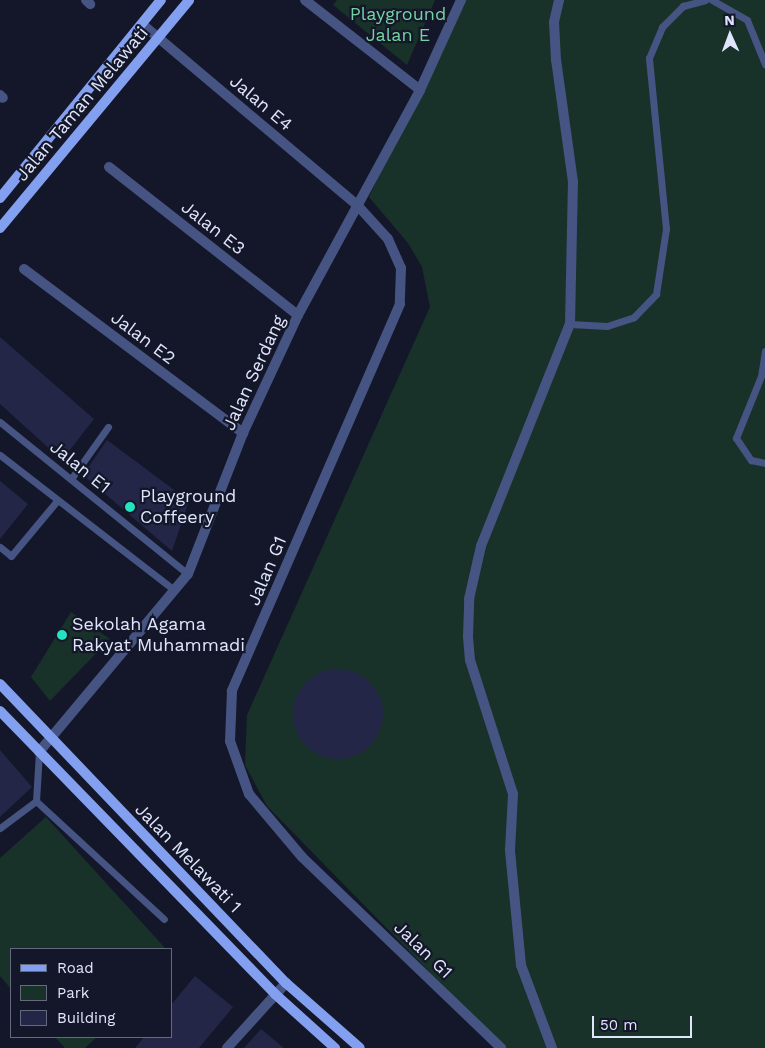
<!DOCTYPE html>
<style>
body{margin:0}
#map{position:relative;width:765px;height:1048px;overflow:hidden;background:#141729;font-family:"Work Sans",sans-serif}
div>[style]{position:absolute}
.green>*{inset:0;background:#18322a}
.building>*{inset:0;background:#232647}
.round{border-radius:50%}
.lane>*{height:7px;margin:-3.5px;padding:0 3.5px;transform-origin:3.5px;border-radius:3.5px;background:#455482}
.street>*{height:10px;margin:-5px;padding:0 5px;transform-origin:5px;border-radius:5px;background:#455482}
.secondary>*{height:10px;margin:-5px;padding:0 5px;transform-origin:5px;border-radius:5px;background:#839fef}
.dots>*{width:14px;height:14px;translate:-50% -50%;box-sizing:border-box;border:2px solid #141729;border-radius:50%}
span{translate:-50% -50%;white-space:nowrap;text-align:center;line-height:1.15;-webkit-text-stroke:4.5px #141729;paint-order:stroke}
.park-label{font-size:18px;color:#74d3a0}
.street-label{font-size:18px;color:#e0e5fb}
.poi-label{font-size:18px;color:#e0e5fb}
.left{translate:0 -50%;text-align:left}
.legend{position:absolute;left:10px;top:948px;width:162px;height:90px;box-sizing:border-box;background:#141729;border:1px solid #66697d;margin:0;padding:6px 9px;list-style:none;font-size:15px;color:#e0e5fb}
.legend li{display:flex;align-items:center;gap:10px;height:25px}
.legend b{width:25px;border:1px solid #66697d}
.north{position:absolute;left:705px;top:10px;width:50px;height:50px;-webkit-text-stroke:4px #141729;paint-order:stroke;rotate:358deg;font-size:14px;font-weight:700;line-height:20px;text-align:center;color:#e0e5fb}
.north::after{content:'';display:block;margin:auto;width:18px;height:22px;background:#e0e5fb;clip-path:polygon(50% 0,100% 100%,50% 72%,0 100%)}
.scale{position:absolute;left:592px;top:1016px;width:100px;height:22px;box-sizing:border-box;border:2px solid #e0e5fb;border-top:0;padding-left:6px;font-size:15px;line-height:18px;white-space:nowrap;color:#e0e5fb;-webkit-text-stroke:4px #141729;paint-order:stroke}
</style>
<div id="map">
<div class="green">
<i style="clip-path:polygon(337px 0,435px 0,407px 65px,333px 5px)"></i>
<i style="clip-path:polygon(461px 0,765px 0,765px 1048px,504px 1048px,267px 806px,245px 765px,247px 715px,430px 307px,422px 267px,408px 243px,369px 197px)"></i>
<i style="clip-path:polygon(71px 612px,110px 639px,50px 701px,31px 677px)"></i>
<i style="clip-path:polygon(46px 817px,166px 949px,11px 949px,11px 989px,0 976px,0 858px)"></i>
<i style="clip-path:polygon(55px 1037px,97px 1037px,85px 1048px,65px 1048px)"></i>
</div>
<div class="building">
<i style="clip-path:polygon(0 337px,94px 419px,62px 460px,0 404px)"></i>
<i style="clip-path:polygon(107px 440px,189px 501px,172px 551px,83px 475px)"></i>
<i style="clip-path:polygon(0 481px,28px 504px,0 539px)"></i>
<i class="round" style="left:293px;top:669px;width:90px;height:90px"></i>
<i style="clip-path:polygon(0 750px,32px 787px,0 817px)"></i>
<i style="clip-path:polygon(195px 976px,233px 1007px,199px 1048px,135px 1048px,144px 1037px,171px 1037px,171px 1005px)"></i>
<i style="clip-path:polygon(261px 1029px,284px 1048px,244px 1048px)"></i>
</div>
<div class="lane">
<i style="left:712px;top:0;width:40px;rotate:29.7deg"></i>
<i style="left:747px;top:20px;width:48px;rotate:67.8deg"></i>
<i style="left:570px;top:324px;width:37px;rotate:3deg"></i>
<i style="left:607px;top:326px;width:28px;rotate:-18deg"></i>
<i style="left:634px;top:317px;width:32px;rotate:-46deg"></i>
<i style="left:656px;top:294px;width:66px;rotate:-81.3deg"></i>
<i style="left:666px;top:229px;width:172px;rotate:-95.7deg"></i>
<i style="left:649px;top:58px;width:34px;rotate:-67deg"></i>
<i style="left:662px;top:27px;width:30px;rotate:-45deg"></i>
<i style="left:683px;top:6px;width:23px;rotate:-15deg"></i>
<i style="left:765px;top:351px;width:25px;rotate:99deg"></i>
<i style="left:761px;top:376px;width:67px;rotate:112deg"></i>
<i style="left:736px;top:438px;width:27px;rotate:56deg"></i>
<i style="left:751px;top:460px;width:14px;rotate:12deg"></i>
<i style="left:0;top:422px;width:242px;rotate:39deg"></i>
<i style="left:0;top:455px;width:220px;rotate:37.8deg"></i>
<i style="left:71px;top:479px;width:64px;rotate:-54.6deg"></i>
<i style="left:0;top:547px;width:14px;rotate:39deg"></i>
<i style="left:11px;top:556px;width:70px;rotate:-50.2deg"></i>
<i style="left:36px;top:801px;width:174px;rotate:42.7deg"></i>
<i style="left:0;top:828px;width:45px;rotate:-36.9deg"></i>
<i style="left:36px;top:801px;width:49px;rotate:-86.5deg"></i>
</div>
<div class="street">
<i style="left:86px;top:0;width:6px;rotate:45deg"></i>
<i style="left:305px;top:0;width:146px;rotate:38deg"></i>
<i style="left:142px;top:24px;width:284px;rotate:40.1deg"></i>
<i style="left:359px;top:207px;width:43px;rotate:47.8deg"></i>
<i style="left:388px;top:239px;width:32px;rotate:66deg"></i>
<i style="left:401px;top:268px;width:36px;rotate:92deg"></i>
<i style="left:400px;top:304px;width:422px;rotate:113.5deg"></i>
<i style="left:232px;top:691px;width:50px;rotate:92.3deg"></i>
<i style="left:230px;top:741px;width:56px;rotate:70.3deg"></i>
<i style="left:249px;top:794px;width:82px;rotate:49.9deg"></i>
<i style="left:302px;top:857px;width:276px;rotate:43.8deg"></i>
<i style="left:0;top:95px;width:4px;rotate:45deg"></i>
<i style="left:109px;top:167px;width:240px;rotate:38.1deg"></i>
<i style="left:24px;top:269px;width:274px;rotate:36.8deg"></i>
<i style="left:39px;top:752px;width:232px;rotate:-50.1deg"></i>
<i style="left:188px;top:574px;width:151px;rotate:-68.7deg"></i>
<i style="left:243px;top:433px;width:130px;rotate:-65deg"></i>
<i style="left:298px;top:315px;width:256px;rotate:-61.5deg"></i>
<i style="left:420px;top:90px;width:99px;rotate:-65.5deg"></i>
<i style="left:227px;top:1048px;width:88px;rotate:-47.8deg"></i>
<i style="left:552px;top:1048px;width:89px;rotate:-110.5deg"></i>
<i style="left:521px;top:965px;width:116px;rotate:-95.5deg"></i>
<i style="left:510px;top:850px;width:56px;rotate:-86.9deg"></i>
<i style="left:513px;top:794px;width:141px;rotate:-107.8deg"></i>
<i style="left:470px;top:660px;width:24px;rotate:-95deg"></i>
<i style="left:468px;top:636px;width:37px;rotate:-88deg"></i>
<i style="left:469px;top:599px;width:54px;rotate:-77.2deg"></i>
<i style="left:481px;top:546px;width:239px;rotate:-68.2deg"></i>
<i style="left:570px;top:324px;width:142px;rotate:-88.8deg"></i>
<i style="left:573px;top:182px;width:123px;rotate:-97.9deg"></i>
<i style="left:556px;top:60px;width:38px;rotate:-93deg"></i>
<i style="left:554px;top:22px;width:23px;rotate:-77deg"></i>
</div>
<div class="secondary">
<i style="left:0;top:198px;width:255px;rotate:-50.9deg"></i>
<i style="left:0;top:228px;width:296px;rotate:-50.3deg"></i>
<i style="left:0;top:684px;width:414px;rotate:46.3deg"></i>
<i style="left:286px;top:983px;width:98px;rotate:41.3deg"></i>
<i style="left:0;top:711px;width:395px;rotate:45.8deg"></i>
<i style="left:275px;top:994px;width:81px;rotate:42deg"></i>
</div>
<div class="dots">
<i style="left:130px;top:507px;background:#24e3bf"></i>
<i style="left:62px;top:635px;background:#24e3bf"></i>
</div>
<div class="park-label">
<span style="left:398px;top:25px">Playground<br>Jalan E</span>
</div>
<div class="street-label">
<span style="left:261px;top:103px;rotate:40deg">Jalan E4</span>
<span style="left:82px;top:104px;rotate:-50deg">Jalan Taman Melawati</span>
<span style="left:213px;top:228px;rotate:38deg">Jalan E3</span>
<span style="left:143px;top:338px;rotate:37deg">Jalan E2</span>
<span style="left:254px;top:373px;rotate:-65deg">Jalan Serdang</span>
<span style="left:80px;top:467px;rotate:39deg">Jalan E1</span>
<span style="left:267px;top:571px;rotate:-67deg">Jalan G1</span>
<span style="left:188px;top:858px;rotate:46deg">Jalan Melawati 1</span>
<span style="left:423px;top:950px;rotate:44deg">Jalan G1</span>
</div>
<div class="poi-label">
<span class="left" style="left:140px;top:507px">Playground<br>Coffeery</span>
<span class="left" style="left:72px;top:635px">Sekolah Agama<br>Rakyat Muhammadi</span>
</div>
<ul class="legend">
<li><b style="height:6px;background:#839fef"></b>Road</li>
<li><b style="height:14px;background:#18322a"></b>Park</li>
<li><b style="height:14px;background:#232647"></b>Building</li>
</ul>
<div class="north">N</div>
<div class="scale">50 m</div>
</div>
